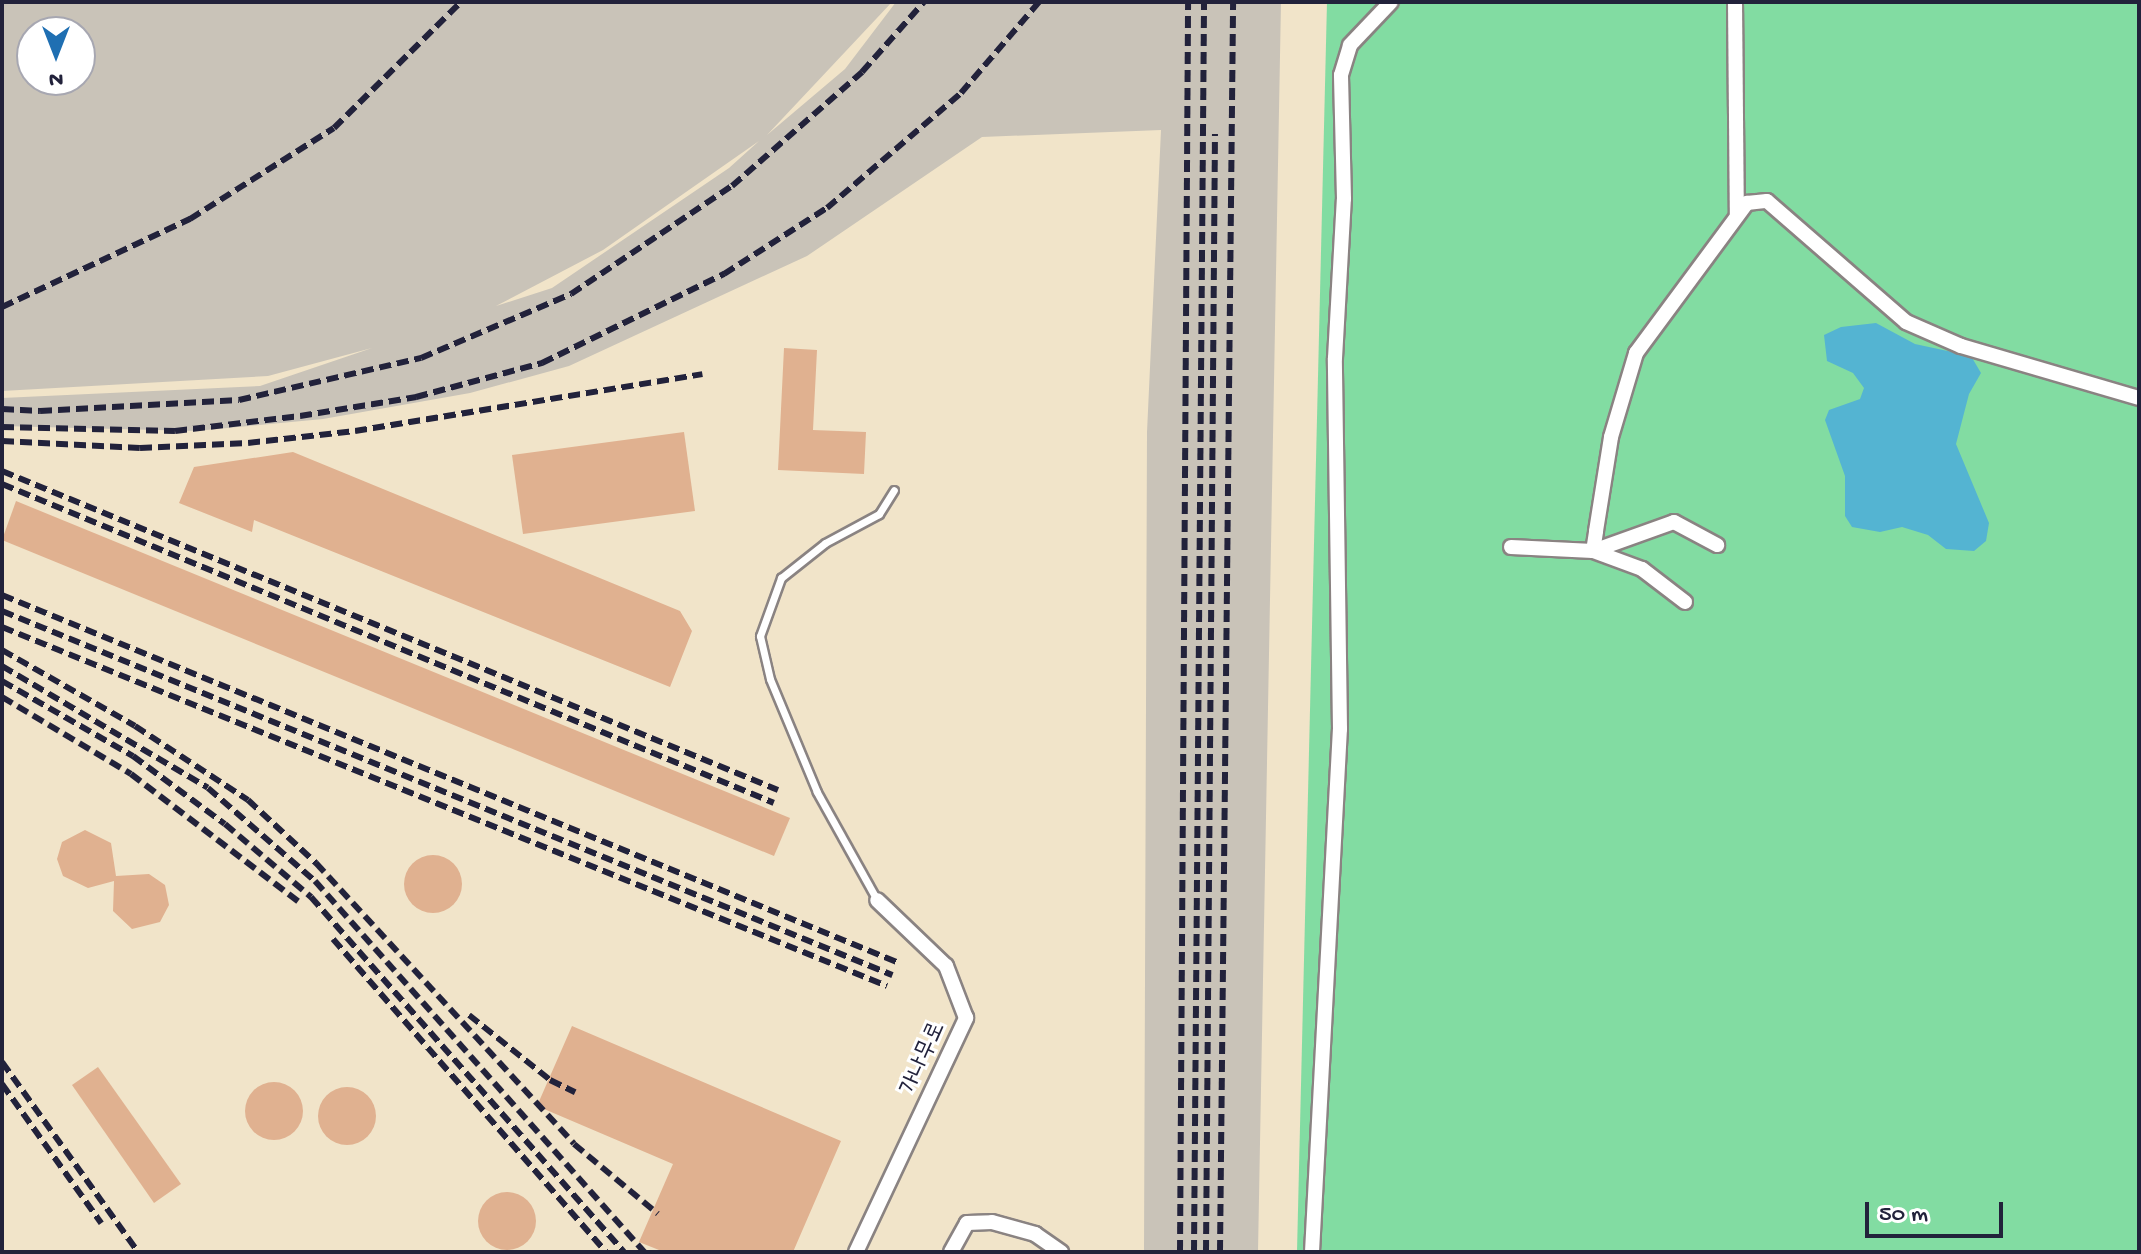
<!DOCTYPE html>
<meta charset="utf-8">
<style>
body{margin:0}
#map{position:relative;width:2141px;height:1254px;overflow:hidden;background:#f1e4c9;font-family:"Gochi Hand","Poor Story",sans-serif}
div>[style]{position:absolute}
.industrial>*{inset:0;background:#c9c3b8}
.green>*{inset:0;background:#82dca2}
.water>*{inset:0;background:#54b4d2}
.building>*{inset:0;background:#e0b190}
.round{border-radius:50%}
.roads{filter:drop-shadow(2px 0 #8a8382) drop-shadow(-2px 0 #8a8382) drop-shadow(0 2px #8a8382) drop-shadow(0 -2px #8a8382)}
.service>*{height:7px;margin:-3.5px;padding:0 3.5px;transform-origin:3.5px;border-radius:3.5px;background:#fff}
.minor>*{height:14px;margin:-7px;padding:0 7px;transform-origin:7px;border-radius:7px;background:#fff}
.rail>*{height:6px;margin-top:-3px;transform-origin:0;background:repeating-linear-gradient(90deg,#22223b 0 12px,transparent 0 18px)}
span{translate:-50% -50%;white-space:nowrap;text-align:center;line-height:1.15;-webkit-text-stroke:6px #fff;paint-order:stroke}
.street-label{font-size:24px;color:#22223b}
.frame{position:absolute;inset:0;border:4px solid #22223b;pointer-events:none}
.north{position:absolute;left:16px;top:16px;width:80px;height:80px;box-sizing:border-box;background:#fff;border:2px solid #a7a7b1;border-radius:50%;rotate:180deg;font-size:22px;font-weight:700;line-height:32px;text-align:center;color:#22223b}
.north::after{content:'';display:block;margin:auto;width:28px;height:36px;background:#1f6fb2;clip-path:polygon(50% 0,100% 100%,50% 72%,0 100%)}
.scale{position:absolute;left:1865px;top:1202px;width:138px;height:36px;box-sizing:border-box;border:4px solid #22223b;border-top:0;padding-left:10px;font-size:24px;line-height:28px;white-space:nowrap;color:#22223b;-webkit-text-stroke:6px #fff;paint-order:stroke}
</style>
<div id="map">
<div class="industrial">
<i style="clip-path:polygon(evenodd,2px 2px,892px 2px,767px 135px,845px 69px,896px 2px,1281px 2px,1258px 1252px,1144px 1252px,1147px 432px,1161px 130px,982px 137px,807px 256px,569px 366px,470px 393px,323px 419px,196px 431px,2px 426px,2px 398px,260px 386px,372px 348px,268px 376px,2px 391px,2px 2px,32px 32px,80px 32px,80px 80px,32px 80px,32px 32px,2px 2px,759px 141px,729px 168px,552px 288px,496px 306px,603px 250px,759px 141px)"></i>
</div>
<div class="green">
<i style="clip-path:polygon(1327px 2px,2139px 2px,2139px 1252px,1297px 1252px)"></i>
</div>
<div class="water">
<i style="clip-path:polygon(1876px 323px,1915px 344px,1971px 356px,1981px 373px,1969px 394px,1956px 444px,1989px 523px,1986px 541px,1974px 551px,1946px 549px,1928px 535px,1902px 527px,1880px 532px,1852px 527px,1845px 516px,1845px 476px,1825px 420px,1829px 410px,1860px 399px,1864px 388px,1853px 373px,1827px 361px,1824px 335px,1841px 327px)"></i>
</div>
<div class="building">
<i style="clip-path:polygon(784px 348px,817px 350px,813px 430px,866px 432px,864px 474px,778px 470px)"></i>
<i style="clip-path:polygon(684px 432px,695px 511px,523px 534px,512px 455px)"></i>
<i style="clip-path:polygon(293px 452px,680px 611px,692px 631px,670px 687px,254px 520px,252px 532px,179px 503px,194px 467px)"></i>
<i style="clip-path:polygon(16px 501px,790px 818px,774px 856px,2px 540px)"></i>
<i style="clip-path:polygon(85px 830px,111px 843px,116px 876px,149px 874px,165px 885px,169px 905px,160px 922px,132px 929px,113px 911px,114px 881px,88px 888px,63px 876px,57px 859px,62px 842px)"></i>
<i class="round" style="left:404px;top:855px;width:58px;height:58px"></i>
<i style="clip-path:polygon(572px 1026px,841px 1141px,793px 1252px,664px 1252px,639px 1242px,673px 1164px,537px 1106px)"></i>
<i style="clip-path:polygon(98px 1067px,181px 1184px,154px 1203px,72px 1085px)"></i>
<i class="round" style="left:245px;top:1082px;width:58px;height:58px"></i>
<i class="round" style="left:318px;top:1087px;width:58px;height:58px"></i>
<i class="round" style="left:478px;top:1192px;width:58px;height:58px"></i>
</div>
<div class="roads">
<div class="service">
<i style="left:877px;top:900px;width:124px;rotate:-119.1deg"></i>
<i style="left:817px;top:792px;width:122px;rotate:-112.6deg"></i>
<i style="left:770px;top:679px;width:44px;rotate:-103.1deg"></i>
<i style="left:760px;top:636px;width:62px;rotate:-70.1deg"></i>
<i style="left:781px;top:578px;width:56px;rotate:-38.5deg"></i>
<i style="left:825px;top:543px;width:61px;rotate:-28.2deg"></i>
<i style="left:879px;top:514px;width:28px;rotate:-58deg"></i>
</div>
<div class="minor">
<i style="left:1735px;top:2px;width:212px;rotate:89.5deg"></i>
<i style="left:1511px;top:547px;width:82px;rotate:2.8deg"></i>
<i style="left:1593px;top:551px;width:86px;rotate:-19.7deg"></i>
<i style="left:1674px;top:522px;width:49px;rotate:28.1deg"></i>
<i style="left:1685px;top:602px;width:54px;rotate:-142.5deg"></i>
<i style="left:1642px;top:569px;width:52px;rotate:-159.8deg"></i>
<i style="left:1593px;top:551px;width:20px;rotate:-81deg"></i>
<i style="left:1596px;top:531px;width:95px;rotate:-80.9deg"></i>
<i style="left:1611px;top:437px;width:88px;rotate:-73.4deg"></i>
<i style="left:1636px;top:353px;width:187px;rotate:-53.5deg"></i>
<i style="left:1747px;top:203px;width:20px;rotate:-6deg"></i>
<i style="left:1767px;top:201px;width:184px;rotate:41deg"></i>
<i style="left:1906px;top:322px;width:60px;rotate:23.6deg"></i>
<i style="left:1961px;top:346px;width:185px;rotate:16.3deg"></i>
<i style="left:856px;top:1252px;width:259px;rotate:-64.8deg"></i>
<i style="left:966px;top:1018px;width:56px;rotate:-111deg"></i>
<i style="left:946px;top:966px;width:95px;rotate:-136.3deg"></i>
<i style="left:951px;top:1252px;width:33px;rotate:-61deg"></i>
<i style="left:967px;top:1223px;width:25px;rotate:-2deg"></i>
<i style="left:992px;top:1222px;width:45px;rotate:15.6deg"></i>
<i style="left:1035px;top:1234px;width:32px;rotate:35deg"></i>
<i style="left:1312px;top:1252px;width:524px;rotate:-86.94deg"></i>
<i style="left:1340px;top:729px;width:371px;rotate:-90.8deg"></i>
<i style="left:1335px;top:358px;width:159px;rotate:-86.8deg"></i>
<i style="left:1344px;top:199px;width:124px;rotate:-91.4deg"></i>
<i style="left:1341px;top:75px;width:31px;rotate:-73deg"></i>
<i style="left:1350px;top:45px;width:59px;rotate:-46.4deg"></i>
</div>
</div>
<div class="rail">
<i style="left:2px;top:307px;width:208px;rotate:-25.1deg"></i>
<i style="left:190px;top:219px;width:170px;rotate:-32.3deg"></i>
<i style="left:334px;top:128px;width:179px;rotate:-44.8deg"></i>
<i style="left:2px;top:409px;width:38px;rotate:3deg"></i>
<i style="left:40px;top:411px;width:199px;rotate:-3.2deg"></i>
<i style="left:239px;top:400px;width:187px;rotate:-13deg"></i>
<i style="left:421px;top:358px;width:163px;rotate:-23.1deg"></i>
<i style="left:571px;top:294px;width:194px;rotate:-33.9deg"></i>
<i style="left:732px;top:186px;width:173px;rotate:-41.2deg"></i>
<i style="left:862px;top:72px;width:94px;rotate:-48.5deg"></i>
<i style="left:2px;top:427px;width:173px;rotate:1.3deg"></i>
<i style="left:175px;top:431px;width:126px;rotate:-6.8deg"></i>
<i style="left:300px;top:416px;width:118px;rotate:-9.3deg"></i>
<i style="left:416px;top:397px;width:131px;rotate:-15.1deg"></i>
<i style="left:542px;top:363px;width:203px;rotate:-26.1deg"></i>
<i style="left:724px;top:274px;width:122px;rotate:-32.7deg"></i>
<i style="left:827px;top:208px;width:177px;rotate:-40.6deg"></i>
<i style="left:961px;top:93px;width:120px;rotate:-49.4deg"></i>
<i style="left:2px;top:441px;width:138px;rotate:2.9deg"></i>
<i style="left:140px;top:448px;width:108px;rotate:-2.7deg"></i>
<i style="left:248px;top:443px;width:108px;rotate:-6.4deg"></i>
<i style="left:355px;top:431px;width:352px;rotate:-9.3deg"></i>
<i style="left:2px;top:471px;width:839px;rotate:22.35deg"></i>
<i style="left:2px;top:484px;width:835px;rotate:22.45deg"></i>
<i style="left:2px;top:595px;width:967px;rotate:22.3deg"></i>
<i style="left:2px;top:611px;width:962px;rotate:22.24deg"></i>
<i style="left:2px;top:627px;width:955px;rotate:22.08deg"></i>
<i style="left:2px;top:650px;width:153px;rotate:29.7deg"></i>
<i style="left:135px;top:726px;width:135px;rotate:33.2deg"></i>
<i style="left:248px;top:800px;width:93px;rotate:42.8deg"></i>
<i style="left:316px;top:863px;width:381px;rotate:47.4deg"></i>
<i style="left:574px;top:1144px;width:109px;rotate:39.8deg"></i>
<i style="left:2px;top:666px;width:239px;rotate:30.6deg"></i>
<i style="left:208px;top:788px;width:142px;rotate:41deg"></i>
<i style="left:315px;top:881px;width:496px;rotate:48.4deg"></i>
<i style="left:2px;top:681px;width:151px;rotate:29.8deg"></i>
<i style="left:133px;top:756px;width:114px;rotate:36.5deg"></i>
<i style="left:225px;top:824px;width:113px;rotate:40.3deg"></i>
<i style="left:311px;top:897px;width:473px;rotate:48.6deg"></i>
<i style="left:2px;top:697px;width:150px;rotate:30.8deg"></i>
<i style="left:131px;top:774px;width:210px;rotate:37.3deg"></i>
<i style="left:333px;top:939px;width:415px;rotate:48.9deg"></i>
<i style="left:469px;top:1015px;width:104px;rotate:38.7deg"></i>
<i style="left:550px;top:1080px;width:28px;rotate:26deg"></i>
<i style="left:2px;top:1062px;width:234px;rotate:54.4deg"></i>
<i style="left:2px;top:1084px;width:171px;rotate:54.5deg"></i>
<i style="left:1180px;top:1252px;width:1250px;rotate:-89.63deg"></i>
<i style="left:1194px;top:1252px;width:1250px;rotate:-89.54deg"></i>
<i style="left:1206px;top:1252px;width:1118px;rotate:-89.54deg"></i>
<i style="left:1220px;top:1252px;width:1250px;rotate:-89.4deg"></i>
</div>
<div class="street-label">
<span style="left:924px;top:1059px;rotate:-66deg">가나무로</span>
</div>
<div class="frame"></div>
<div class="north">N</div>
<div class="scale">50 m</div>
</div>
